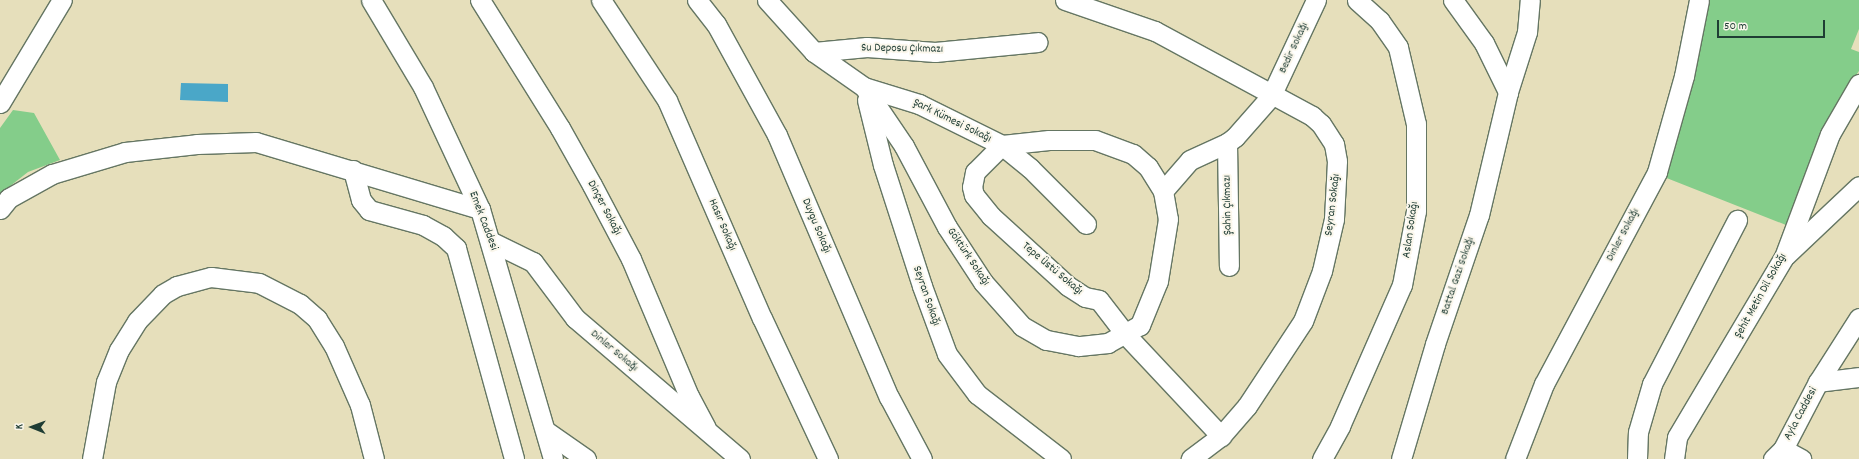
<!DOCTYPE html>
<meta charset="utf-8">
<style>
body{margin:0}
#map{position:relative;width:1859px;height:459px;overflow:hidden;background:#e6dfbb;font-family:Dekko,sans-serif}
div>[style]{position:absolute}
.green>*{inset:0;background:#84cd8a}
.water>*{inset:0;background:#4aa7c8}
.roads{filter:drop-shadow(1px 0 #657663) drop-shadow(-1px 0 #657663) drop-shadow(0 1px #657663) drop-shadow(0 -1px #657663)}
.minor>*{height:19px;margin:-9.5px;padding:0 9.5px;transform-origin:9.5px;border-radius:9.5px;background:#fff}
span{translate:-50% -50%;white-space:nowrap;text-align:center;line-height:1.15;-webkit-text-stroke:4px #fbf7ec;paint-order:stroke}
.street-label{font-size:12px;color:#1f3d34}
.north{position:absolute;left:12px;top:407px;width:40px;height:40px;-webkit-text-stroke:3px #fbf7ec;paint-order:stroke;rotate:271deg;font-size:11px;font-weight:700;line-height:16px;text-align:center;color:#1f3d34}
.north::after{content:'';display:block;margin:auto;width:14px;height:18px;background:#1f3d34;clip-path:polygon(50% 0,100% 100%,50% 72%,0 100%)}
.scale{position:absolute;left:1717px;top:20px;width:108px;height:18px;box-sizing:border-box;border:2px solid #1f3d34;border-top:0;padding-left:5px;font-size:12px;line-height:14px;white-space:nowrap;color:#1f3d34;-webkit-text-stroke:3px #fbf7ec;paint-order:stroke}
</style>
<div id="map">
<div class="green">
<i style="clip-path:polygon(1707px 0,1859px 0,1859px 29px,1851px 49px,1859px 52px,1859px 71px,1839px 99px,1786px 225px,1664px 177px,1688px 99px)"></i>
<i style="clip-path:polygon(13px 110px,34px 113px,60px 160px,28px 172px,0 194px,0 128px)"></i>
</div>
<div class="water">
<i style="clip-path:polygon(181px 83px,228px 84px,228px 102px,180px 100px)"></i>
</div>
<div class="roads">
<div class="minor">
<i style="left:371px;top:0;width:101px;rotate:59.1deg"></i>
<i style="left:423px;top:87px;width:135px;rotate:65deg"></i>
<i style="left:480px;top:209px;width:260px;rotate:73.7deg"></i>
<i style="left:480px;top:0;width:151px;rotate:58deg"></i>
<i style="left:560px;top:128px;width:65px;rotate:60.7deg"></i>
<i style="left:592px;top:185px;width:84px;rotate:62.2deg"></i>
<i style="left:631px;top:259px;width:149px;rotate:67.1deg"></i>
<i style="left:689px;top:396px;width:36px;rotate:62deg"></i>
<i style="left:601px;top:0;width:120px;rotate:56.6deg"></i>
<i style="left:667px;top:100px;width:238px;rotate:66.5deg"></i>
<i style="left:762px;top:318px;width:156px;rotate:64.9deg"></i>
<i style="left:697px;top:0;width:31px;rotate:52deg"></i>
<i style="left:716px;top:24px;width:127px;rotate:61.2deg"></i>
<i style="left:777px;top:135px;width:285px;rotate:66.9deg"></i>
<i style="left:889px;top:397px;width:70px;rotate:62deg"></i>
<i style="left:767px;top:0;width:70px;rotate:47.9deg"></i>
<i style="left:814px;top:52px;width:61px;rotate:35deg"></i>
<i style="left:864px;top:87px;width:58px;rotate:17.2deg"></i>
<i style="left:919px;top:104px;width:93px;rotate:26.3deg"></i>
<i style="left:1002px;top:145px;width:47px;rotate:-6.1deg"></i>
<i style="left:1049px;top:140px;width:46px"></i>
<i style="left:1095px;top:140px;width:40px;rotate:20.2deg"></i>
<i style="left:1133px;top:154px;width:20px;rotate:41deg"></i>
<i style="left:1148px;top:167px;width:28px;rotate:58deg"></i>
<i style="left:1163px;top:191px;width:28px;rotate:80deg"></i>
<i style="left:1168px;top:219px;width:63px;rotate:99.2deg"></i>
<i style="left:1158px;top:281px;width:48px;rotate:112.2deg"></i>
<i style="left:1140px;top:325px;width:37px;rotate:151deg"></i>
<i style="left:1108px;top:343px;width:30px;rotate:174deg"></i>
<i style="left:1078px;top:346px;width:33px;rotate:-169deg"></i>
<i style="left:1046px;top:340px;width:28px;rotate:-150deg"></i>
<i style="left:1022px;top:326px;width:59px;rotate:-131.6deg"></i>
<i style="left:983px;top:282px;width:66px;rotate:-123.2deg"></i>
<i style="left:947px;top:227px;width:92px;rotate:-118deg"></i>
<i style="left:904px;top:146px;width:71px;rotate:-124.1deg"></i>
<i style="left:1065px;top:0;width:95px;rotate:19deg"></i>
<i style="left:1155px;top:31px;width:179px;rotate:28.4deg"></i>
<i style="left:1312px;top:116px;width:12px;rotate:42deg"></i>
<i style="left:1321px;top:124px;width:24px;rotate:57deg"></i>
<i style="left:1334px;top:144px;width:17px;rotate:80deg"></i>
<i style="left:1337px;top:161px;width:58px;rotate:93deg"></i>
<i style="left:1334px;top:219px;width:53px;rotate:103deg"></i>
<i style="left:1322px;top:271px;width:53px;rotate:110.8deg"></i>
<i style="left:1303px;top:321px;width:102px;rotate:123.4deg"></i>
<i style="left:1247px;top:406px;width:40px;rotate:131deg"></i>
<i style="left:1221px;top:436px;width:38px;rotate:143deg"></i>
<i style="left:1453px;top:0;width:53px;rotate:54.2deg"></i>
<i style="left:1484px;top:43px;width:55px;rotate:63.9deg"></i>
<i style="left:814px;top:52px;width:53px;rotate:-5.4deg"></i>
<i style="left:867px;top:47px;width:68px;rotate:4.2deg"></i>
<i style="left:935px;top:52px;width:103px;rotate:-5.5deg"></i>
<i style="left:867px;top:100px;width:67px;rotate:76.2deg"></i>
<i style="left:883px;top:165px;width:127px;rotate:72.1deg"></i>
<i style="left:922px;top:286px;width:72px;rotate:69.8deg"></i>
<i style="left:947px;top:354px;width:50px;rotate:53.1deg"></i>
<i style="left:977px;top:394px;width:106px;rotate:37.7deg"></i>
<i style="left:0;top:103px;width:120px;rotate:-59deg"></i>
<i style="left:1227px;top:143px;width:123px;rotate:89.1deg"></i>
<i style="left:353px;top:170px;width:31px;rotate:75deg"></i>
<i style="left:361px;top:200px;width:13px;rotate:51deg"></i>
<i style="left:369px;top:210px;width:56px;rotate:15.5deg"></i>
<i style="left:423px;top:225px;width:23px;rotate:29deg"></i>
<i style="left:443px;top:236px;width:18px;rotate:43deg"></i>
<i style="left:456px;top:248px;width:219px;rotate:74.6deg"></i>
<i style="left:1163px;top:191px;width:41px;rotate:-48.9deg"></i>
<i style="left:1190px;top:160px;width:41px;rotate:-24.7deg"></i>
<i style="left:1227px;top:143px;width:10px;rotate:-37deg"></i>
<i style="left:1235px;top:137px;width:55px;rotate:-48.7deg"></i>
<i style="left:1271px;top:96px;width:106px;rotate:-64.9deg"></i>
<i style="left:0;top:209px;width:14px;rotate:-51deg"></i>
<i style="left:9px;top:198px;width:49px;rotate:-29.2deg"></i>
<i style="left:52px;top:174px;width:76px;rotate:-16.8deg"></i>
<i style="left:125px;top:152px;width:72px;rotate:-6.3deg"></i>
<i style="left:197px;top:144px;width:59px;rotate:-1.9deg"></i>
<i style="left:256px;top:142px;width:234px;rotate:16.7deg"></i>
<i style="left:1086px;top:224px;width:79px;rotate:-135deg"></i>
<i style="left:1030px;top:168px;width:36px;rotate:-141deg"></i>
<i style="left:1002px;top:145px;width:38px;rotate:135deg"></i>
<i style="left:975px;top:172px;width:15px;rotate:101deg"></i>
<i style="left:972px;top:187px;width:8px;rotate:76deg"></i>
<i style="left:974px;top:195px;width:27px;rotate:51deg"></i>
<i style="left:991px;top:216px;width:104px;rotate:42.3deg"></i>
<i style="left:1068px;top:286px;width:20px;rotate:33deg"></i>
<i style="left:1085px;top:297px;width:14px;rotate:12deg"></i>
<i style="left:1099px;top:300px;width:44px;rotate:52.4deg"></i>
<i style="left:1126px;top:335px;width:139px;rotate:46.8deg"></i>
<i style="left:492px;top:242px;width:46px;rotate:26deg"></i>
<i style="left:533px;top:262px;width:70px;rotate:53.1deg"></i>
<i style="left:575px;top:318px;width:217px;rotate:40.5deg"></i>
<i style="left:1786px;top:255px;width:100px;rotate:-43.4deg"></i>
<i style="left:1818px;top:382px;width:76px;rotate:-57.4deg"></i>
<i style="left:546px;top:431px;width:49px;rotate:35deg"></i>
<i style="left:1783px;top:449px;width:21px;rotate:29deg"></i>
<i style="left:92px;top:459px;width:78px;rotate:-79.7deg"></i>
<i style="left:106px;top:382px;width:35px;rotate:-68deg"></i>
<i style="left:119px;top:350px;width:34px;rotate:-58deg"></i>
<i style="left:137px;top:321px;width:37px;rotate:-46deg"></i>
<i style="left:163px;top:294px;width:16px;rotate:-30deg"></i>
<i style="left:177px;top:286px;width:35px;rotate:-15deg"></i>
<i style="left:211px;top:277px;width:48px;rotate:7.1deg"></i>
<i style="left:259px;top:283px;width:46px;rotate:27.1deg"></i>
<i style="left:300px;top:304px;width:23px;rotate:41deg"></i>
<i style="left:317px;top:319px;width:32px;rotate:58deg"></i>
<i style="left:334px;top:346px;width:64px;rotate:66.2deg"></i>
<i style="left:360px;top:405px;width:56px;rotate:75.5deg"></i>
<i style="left:1322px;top:459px;width:38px;rotate:-61deg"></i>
<i style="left:1340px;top:426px;width:154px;rotate:-66.3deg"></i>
<i style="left:1402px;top:285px;width:75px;rotate:-79.3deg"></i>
<i style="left:1416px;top:211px;width:87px;rotate:-90deg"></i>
<i style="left:1416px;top:124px;width:79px;rotate:-103.2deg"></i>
<i style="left:1398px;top:47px;width:32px;rotate:-125deg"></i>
<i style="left:1380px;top:21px;width:31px;rotate:-138deg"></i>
<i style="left:1401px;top:459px;width:120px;rotate:-73.5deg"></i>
<i style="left:1435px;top:344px;width:136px;rotate:-71.2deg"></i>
<i style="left:1479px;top:215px;width:126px;rotate:-76.7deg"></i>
<i style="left:1508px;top:92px;width:63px;rotate:-72.4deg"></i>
<i style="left:1527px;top:32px;width:32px;rotate:-85deg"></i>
<i style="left:1515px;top:459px;width:80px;rotate:-68.9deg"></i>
<i style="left:1544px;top:384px;width:240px;rotate:-61.9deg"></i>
<i style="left:1657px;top:172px;width:100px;rotate:-74.3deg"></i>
<i style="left:1684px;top:76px;width:77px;rotate:-78.8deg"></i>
<i style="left:1637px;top:459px;width:27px;rotate:-88deg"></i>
<i style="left:1638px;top:432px;width:50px;rotate:-73.7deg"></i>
<i style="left:1652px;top:384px;width:185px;rotate:-62.6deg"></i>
<i style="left:1674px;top:459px;width:22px;rotate:-82deg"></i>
<i style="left:1677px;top:437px;width:209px;rotate:-59.3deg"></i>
<i style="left:1784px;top:257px;width:131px;rotate:-69.5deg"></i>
<i style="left:1830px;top:134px;width:58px;rotate:-59.9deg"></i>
<i style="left:1773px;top:459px;width:14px;rotate:-45deg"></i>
<i style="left:1783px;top:449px;width:76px;rotate:-62.4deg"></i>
<i style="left:1818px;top:382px;width:41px;rotate:-7deg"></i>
</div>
</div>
<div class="street-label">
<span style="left:1294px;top:48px;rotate:-65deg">Bedir Sokağı</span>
<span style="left:902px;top:49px;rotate:1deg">Su Deposu Çıkmazı</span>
<span style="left:952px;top:121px;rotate:26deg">Şark Kümesi Sokağı</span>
<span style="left:1228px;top:205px;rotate:-91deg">Şahin Çıkmazı</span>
<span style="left:1333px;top:205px;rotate:-83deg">Seyran Sokağı</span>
<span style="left:604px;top:208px;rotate:62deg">Dinçer Sokağı</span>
<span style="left:483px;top:221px;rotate:69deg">Emek Caddesi</span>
<span style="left:722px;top:225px;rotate:67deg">Hasır Sokağı</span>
<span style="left:816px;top:226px;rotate:67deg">Duygu Sokağı</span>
<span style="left:1411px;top:230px;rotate:-82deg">Aslan Sokağı</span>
<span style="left:1623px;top:235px;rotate:-62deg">Dinler Sokağı</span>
<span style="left:968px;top:257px;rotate:56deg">Göktürk Sokağı</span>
<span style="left:1052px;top:269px;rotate:40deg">Tepe Üstü Sokağı</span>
<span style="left:1458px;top:276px;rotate:-71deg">Battal Gazi Sokağı</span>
<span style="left:926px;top:296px;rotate:71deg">Seyran Sokağı</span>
<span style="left:1761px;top:296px;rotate:-61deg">Şehit Metin Dil Sokağı</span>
<span style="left:614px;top:351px;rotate:40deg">Dinler Sokağı</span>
<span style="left:1801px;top:414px;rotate:-62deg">Ayla Caddesi</span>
</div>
<div class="north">K</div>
<div class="scale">50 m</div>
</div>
